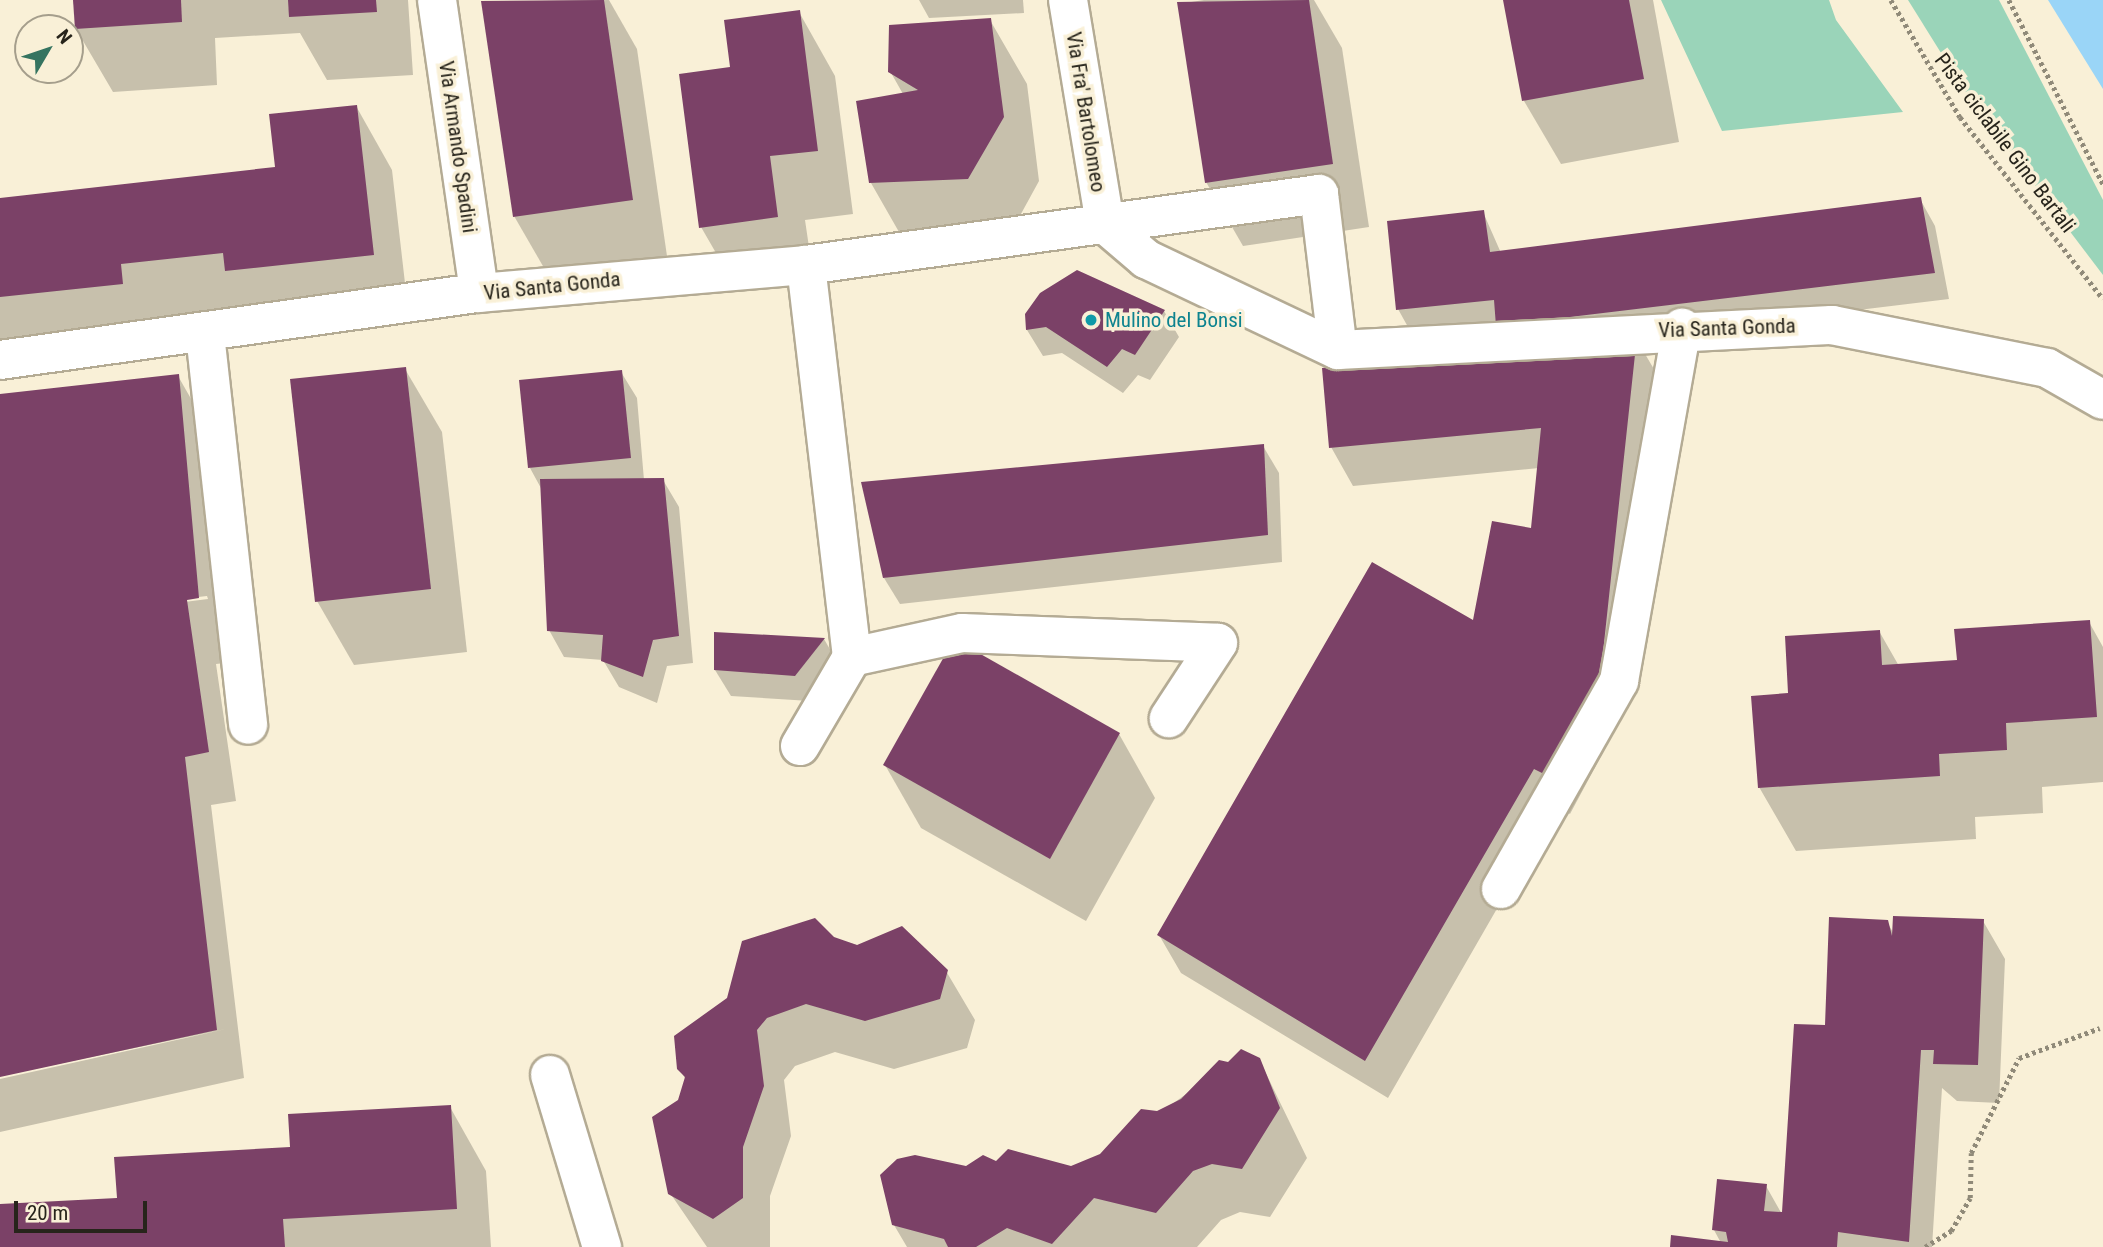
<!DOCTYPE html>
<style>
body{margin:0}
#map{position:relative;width:2103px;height:1247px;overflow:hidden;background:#f9f0d7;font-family:"Roboto Condensed",sans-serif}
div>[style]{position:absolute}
.green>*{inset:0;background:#9ad4b9}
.water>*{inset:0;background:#9ad5f7}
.shadow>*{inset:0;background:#0003}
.building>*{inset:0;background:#7b4167}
.path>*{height:4.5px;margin-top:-2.25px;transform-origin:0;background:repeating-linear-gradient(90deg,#908a79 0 3.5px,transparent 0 7px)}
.roads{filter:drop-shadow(2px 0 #b4ab94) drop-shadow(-2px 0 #b4ab94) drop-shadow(0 2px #b4ab94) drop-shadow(0 -2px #b4ab94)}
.minor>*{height:38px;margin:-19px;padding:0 19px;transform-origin:19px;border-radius:19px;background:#fff}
.dots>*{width:19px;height:19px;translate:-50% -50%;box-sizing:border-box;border:4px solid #f9f0d7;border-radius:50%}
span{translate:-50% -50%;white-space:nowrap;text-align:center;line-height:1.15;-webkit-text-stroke:7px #f9f0d7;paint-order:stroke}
.street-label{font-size:21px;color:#27241b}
.culture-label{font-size:21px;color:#0d838f}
.left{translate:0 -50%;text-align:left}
.north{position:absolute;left:14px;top:14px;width:70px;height:70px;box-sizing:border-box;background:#f9f0d7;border:2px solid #a59e8c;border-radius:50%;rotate:51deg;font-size:19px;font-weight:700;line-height:28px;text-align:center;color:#27241b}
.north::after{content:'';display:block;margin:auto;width:24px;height:32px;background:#357460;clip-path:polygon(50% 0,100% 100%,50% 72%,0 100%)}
.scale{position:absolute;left:14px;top:1201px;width:133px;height:32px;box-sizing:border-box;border:4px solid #27241b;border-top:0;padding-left:9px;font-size:21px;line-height:24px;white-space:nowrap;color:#27241b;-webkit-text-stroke:5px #f9f0d7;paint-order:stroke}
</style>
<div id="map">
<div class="green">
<i style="clip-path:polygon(1661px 0,1829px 0,1836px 20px,1903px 112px,1722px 131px)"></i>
<i style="clip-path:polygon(1908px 0,1999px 0,2103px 200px,2103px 275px,1971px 101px)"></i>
</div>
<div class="water">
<i style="clip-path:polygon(2048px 0,2103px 0,2103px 89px)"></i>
</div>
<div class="shadow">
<i style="clip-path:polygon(74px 0,408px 0,413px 75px,327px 80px,300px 33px,215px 38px,217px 85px,113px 92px,76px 29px)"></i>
<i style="clip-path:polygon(609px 0,637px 49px,668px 263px,551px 280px,514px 216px,483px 2px)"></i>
<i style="clip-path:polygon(919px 0,1023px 0,1024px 13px,929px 18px)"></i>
<i style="clip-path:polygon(1204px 0,1314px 0,1342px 48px,1369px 227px,1243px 246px,1206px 182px,1179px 4px)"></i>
<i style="clip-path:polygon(1505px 0,1653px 0,1679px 142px,1561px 164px,1524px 101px)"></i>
<i style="clip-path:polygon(799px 12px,835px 76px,853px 214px,805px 220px,814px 281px,738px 291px,701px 227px)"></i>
<i style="clip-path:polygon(990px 20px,1027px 84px,1039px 181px,1005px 243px,907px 246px,871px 183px,903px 94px,890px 71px)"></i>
<i style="clip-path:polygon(356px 106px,392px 170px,409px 318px,0 365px,0 201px,277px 169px)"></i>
<i style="clip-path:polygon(1920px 199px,1935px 226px,1949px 299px,1635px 337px,1658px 376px,1621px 719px,1570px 814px,1556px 806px,1388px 1098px,1181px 973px,1159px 935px,1475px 623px,1533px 530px,1539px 468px,1353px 486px,1331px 447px,1413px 336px,1398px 309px,1483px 212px,1501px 253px)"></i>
<i style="clip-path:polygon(1164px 311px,1179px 337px,1150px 380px,1138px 375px,1123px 393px,1062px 353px,1043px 356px,1027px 330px,1026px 314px)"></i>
<i style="clip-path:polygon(405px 369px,442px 432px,467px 652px,354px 665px,317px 601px)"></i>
<i style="clip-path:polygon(621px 372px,637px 398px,644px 480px,663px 480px,679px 507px,693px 663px,667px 666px,657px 703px,619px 687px,603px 660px,564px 657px,549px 630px,542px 490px,530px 468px)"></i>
<i style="clip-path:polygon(evenodd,178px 376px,214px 439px,234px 662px,216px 664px,236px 801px,211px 805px,244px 1078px,0 1132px,0 1079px,226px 1029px,0 1076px,0 397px,178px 376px,207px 596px,208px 599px,113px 611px,113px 607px,207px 596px)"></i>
<i style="clip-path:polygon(1263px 446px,1279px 473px,1282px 562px,900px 604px,884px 578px)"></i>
<i style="clip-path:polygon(2089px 622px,2103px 647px,2103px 782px,2042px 787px,2043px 813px,1975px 817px,1976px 839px,1796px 851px,1759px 787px,1790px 695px,1879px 631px,1899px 666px,1959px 662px)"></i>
<i style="clip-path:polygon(824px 639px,839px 665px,810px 701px,731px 696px,715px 670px)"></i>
<i style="clip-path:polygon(1119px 734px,1155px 798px,1086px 921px,921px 828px,885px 765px)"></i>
<i style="clip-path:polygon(1983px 921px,2005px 959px,1999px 1103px,1957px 1101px,1942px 1088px,1932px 1247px,1672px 1247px,1721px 1243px,1714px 1230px,1766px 1186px,1783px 1216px,1827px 1027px,1887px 922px,1894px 934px)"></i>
<i style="clip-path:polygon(833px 938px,946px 971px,975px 1020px,967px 1048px,894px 1069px,835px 1052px,795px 1066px,784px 1080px,791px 1136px,770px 1196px,770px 1247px,707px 1247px,670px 1193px,686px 1080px,679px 1068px)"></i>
<i style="clip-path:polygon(1259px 1059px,1307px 1158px,1270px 1217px,1240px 1212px,1221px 1220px,1197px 1247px,907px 1247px,894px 1225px,966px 1168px,1071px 1168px,1101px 1155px,1228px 1064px)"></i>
<i style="clip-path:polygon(450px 1107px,486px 1171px,491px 1247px,0 1247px,0 1205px,119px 1199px)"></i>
</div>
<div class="building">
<i style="clip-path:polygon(73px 0,181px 0,182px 22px,75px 29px)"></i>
<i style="clip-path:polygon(288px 0,376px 0,377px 12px,289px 17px)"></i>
<i style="clip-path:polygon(604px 0,633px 200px,513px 217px,481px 1px)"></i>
<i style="clip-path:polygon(1309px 0,1333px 164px,1205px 183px,1177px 2px)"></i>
<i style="clip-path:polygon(1503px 0,1629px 0,1644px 79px,1522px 101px)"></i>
<i style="clip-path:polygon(800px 10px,818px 151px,770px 156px,778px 217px,699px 228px,679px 74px,730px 67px,724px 20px)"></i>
<i style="clip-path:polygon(991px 18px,1004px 117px,968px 179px,869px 183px,856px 101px,918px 90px,888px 72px,889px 25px)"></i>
<i style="clip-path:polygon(357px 105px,374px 255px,225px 271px,223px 253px,121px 264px,123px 284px,0 297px,0 198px,275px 167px,269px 114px)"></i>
<i style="clip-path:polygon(1921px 197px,1935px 273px,1496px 326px,1494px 300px,1396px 310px,1387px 221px,1484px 210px,1490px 252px)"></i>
<i style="clip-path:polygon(1077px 270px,1165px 310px,1135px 355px,1122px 349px,1107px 367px,1046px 327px,1026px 330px,1025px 314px,1040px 293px)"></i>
<i style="clip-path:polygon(1637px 336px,1600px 680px,1548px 776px,1534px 769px,1365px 1061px,1157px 935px,1372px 562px,1473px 620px,1492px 521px,1531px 528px,1541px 428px,1329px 448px,1322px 368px)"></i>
<i style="clip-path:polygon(406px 367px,431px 589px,315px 602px,290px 379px)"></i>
<i style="clip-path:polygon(622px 370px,631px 458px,528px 468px,519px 380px)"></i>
<i style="clip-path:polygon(179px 374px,199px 598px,187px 600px,209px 752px,185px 757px,217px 1030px,0 1077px,0 394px)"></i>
<i style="clip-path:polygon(1264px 444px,1268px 535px,883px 578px,861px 482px)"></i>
<i style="clip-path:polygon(664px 478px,679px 636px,653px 640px,643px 677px,601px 661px,603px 635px,547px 631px,540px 479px)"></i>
<i style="clip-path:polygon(2090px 620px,2097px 717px,2006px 723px,2007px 750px,1939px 754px,1940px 776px,1758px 788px,1751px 696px,1788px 693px,1785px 636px,1880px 630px,1882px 665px,1957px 660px,1954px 629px)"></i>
<i style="clip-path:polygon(714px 632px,825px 638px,795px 676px,714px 670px)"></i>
<i style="clip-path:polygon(954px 639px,1120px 733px,1050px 859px,883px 765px)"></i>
<i style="clip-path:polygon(1893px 916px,1984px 919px,1978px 1065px,1933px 1064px,1934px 1050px,1921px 1050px,1909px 1242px,1838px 1232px,1837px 1247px,1670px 1247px,1671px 1235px,1728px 1242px,1726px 1232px,1712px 1230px,1717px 1179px,1767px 1184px,1764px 1211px,1782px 1212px,1794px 1024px,1825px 1025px,1829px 917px,1888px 920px,1892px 936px)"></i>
<i style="clip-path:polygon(815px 918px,834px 937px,857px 945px,902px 926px,948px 970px,940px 999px,865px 1021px,806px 1004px,767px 1018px,757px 1030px,764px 1086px,743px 1147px,743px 1198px,713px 1219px,668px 1194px,652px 1117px,678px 1100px,685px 1077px,677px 1069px,674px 1036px,727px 998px,742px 941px)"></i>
<i style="clip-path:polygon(1241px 1049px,1260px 1058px,1280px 1108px,1242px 1169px,1212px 1164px,1193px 1171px,1156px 1213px,1094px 1198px,1052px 1244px,1007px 1228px,976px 1247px,948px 1247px,944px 1239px,892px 1225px,880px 1175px,897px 1159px,915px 1155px,966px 1166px,983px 1155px,996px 1161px,1008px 1149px,1071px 1166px,1100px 1154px,1141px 1109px,1157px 1111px,1181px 1099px,1219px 1060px,1228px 1062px)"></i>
<i style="clip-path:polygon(451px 1105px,457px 1209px,283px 1219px,285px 1247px,0 1247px,0 1204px,117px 1198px,114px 1157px,290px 1147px,288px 1114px)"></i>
</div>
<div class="path">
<i style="left:1891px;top:0;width:136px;rotate:59.5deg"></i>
<i style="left:1960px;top:117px;width:231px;rotate:51.8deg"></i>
<i style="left:2009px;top:0;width:207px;rotate:62.9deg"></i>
<i style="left:1925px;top:1247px;width:31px;rotate:-32deg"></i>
<i style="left:1951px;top:1231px;width:38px;rotate:-60deg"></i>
<i style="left:1970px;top:1198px;width:45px;rotate:-88.7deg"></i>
<i style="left:1971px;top:1153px;width:106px;rotate:-63.2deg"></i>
<i style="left:2019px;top:1058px;width:86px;rotate:-20.3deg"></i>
</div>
<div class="roads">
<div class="minor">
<i style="left:437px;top:0;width:296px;rotate:81.8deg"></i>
<i style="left:1068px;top:0;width:227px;rotate:80.6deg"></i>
<i style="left:1105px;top:224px;width:54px;rotate:40.5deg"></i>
<i style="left:1146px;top:259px;width:212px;rotate:25.4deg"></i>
<i style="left:1338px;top:350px;width:495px;rotate:-2.9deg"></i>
<i style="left:1832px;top:325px;width:219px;rotate:11.3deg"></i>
<i style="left:2047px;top:368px;width:64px;rotate:29.7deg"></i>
<i style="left:205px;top:334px;width:393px;rotate:83.7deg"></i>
<i style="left:0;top:360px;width:484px;rotate:-8deg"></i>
<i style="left:479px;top:293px;width:328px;rotate:-4.9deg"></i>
<i style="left:806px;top:265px;width:518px;rotate:-7.88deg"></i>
<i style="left:1319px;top:194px;width:157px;rotate:83.1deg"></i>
<i style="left:852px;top:657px;width:113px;rotate:-12.3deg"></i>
<i style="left:962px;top:633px;width:256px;rotate:2.2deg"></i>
<i style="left:1218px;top:643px;width:90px;rotate:123.2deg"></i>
<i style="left:800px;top:746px;width:103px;rotate:-59.7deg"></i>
<i style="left:852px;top:657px;width:395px;rotate:-96.7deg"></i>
<i style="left:1501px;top:889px;width:239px;rotate:-60.4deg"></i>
<i style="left:1619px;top:681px;width:359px;rotate:-79.9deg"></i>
<i style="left:550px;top:1075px;width:180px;rotate:73.2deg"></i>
</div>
</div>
<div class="dots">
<i style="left:1091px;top:320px;background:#0f9aa8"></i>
</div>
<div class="street-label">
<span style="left:1086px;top:112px;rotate:81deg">Via Fra' Bartolomeo</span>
<span style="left:2005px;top:143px;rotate:53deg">Pista ciclabile Gino Bartali</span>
<span style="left:458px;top:147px;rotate:82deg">Via Armando Spadini</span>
<span style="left:552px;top:286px;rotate:-6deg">Via Santa Gonda</span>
<span style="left:1727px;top:328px;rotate:-2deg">Via Santa Gonda</span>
</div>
<div class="culture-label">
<span class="left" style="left:1105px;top:320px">Mulino del Bonsi</span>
</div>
<div class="north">N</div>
<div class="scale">20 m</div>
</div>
